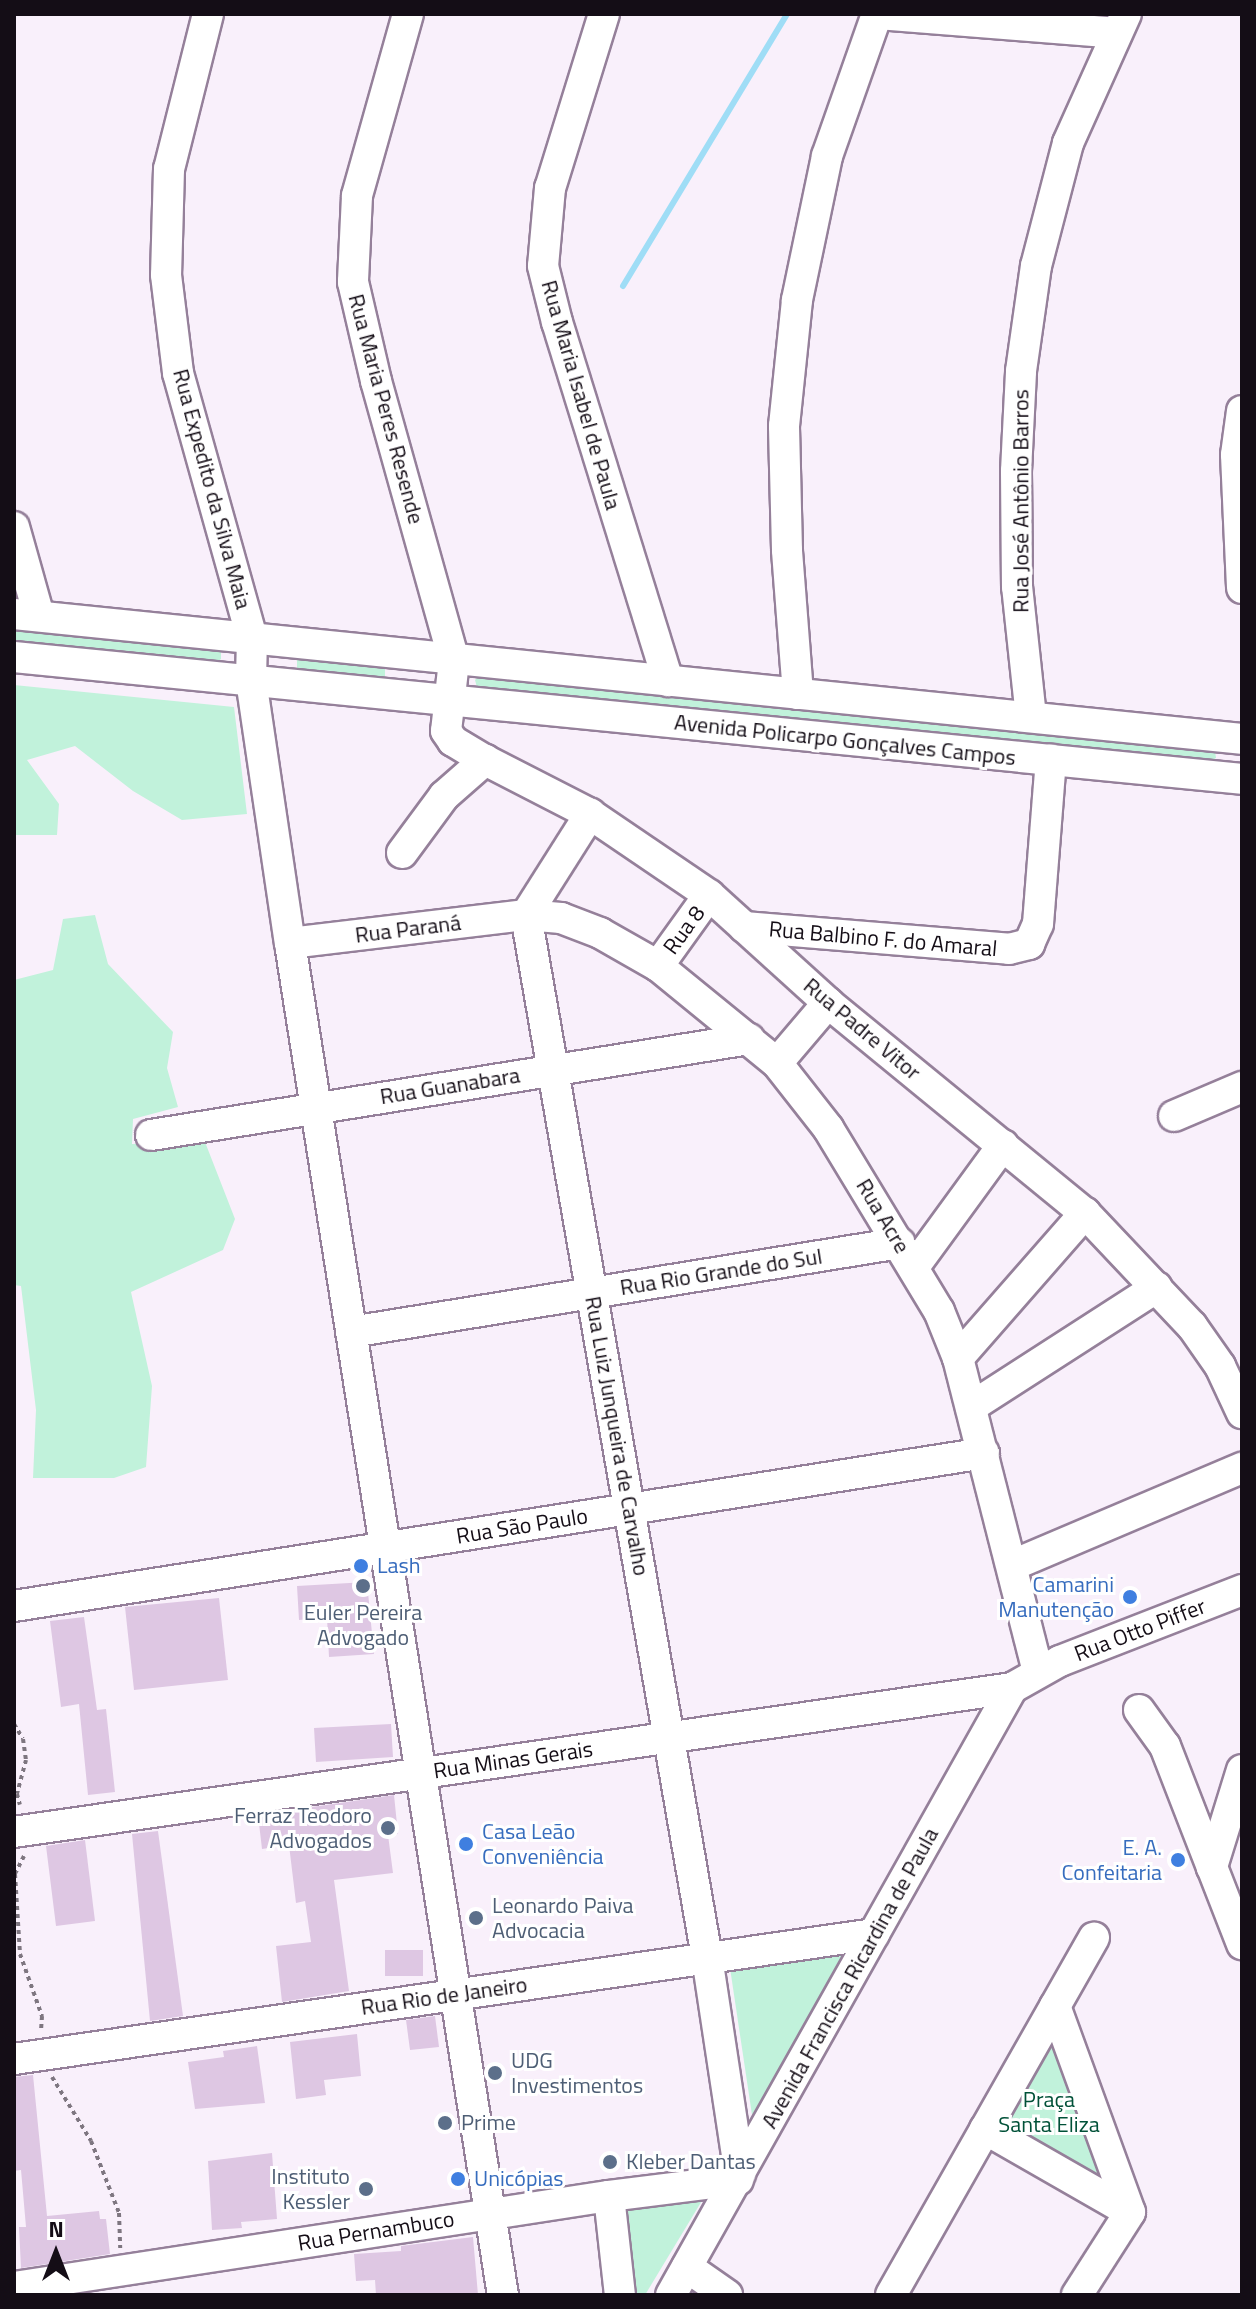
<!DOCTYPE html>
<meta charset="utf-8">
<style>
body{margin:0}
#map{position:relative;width:1256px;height:2309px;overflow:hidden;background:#f9f0fb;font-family:"Titillium Web",sans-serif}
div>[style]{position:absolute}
.green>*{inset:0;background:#c1f2db}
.stream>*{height:6px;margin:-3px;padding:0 3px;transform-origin:3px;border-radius:3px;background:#9fddf6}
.building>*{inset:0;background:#dec7e3}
.path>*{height:4px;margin-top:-2px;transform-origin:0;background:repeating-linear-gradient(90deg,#7e7680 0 4px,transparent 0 8px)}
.roads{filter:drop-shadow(2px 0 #95809a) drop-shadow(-2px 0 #95809a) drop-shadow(0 2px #95809a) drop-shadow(0 -2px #95809a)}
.minor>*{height:30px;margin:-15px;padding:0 15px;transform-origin:15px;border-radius:15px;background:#fff}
.dots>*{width:22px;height:22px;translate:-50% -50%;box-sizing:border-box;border:4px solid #fff;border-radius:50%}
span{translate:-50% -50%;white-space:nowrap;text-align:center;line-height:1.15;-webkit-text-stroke:6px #fff;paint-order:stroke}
.street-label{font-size:22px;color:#140d16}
.shop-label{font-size:22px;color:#366cbe}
.left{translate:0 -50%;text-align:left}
.right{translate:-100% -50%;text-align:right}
.service-label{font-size:22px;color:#4e5e75}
.park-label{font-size:22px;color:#005138}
.frame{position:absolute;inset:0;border:16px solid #140d16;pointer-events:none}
.north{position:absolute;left:16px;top:2213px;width:80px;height:80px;-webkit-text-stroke:6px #fff;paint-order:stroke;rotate:0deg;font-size:22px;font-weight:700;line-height:32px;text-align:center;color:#140d16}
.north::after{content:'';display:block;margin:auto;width:28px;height:36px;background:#140d16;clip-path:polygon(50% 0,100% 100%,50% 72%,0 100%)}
</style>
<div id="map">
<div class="green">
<i style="clip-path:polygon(14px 627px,215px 646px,221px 651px,221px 659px,216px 663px,14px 643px)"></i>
<i style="clip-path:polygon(303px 656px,375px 663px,385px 669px,385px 676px,377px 680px,303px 673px,297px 669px,297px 660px)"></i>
<i style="clip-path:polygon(479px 676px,1215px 751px,1216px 758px,1210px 761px,478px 691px,475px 680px)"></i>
<i style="clip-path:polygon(14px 685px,234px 707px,247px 814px,182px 820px,133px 791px,75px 746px,27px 760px,59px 804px,57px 835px,14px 835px)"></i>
<i style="clip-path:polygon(95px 915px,108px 964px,173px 1032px,167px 1068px,178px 1107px,133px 1119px,132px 1144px,205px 1142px,235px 1219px,223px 1250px,131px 1292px,152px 1386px,146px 1467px,114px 1478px,33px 1478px,36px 1410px,21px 1286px,14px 1285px,14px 980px,53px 970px,63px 919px)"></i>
<i style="clip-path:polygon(852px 1951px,752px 2115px,730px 1968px)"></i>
<i style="clip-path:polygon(1056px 2039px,1105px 2181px,1005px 2126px)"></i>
<i style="clip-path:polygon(703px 2199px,645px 2295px,631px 2295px,621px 2211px)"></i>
</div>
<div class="stream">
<i style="left:623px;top:286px;width:318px;rotate:-58.9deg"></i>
</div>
<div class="building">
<i style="clip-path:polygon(367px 1582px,374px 1654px,329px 1657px,327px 1618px,299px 1620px,297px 1586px)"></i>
<i style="clip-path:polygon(219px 1598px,228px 1680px,134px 1690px,125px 1607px)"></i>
<i style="clip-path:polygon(84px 1617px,97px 1710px,106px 1709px,115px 1792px,88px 1795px,79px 1704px,61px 1707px,50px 1621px)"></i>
<i style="clip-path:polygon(391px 1724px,393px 1757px,316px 1762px,314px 1728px)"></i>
<i style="clip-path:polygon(394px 1795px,398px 1834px,388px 1835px,393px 1873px,334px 1880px,349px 1991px,282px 2002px,276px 1946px,311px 1942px,305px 1901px,296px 1903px,289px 1845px,262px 1849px,258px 1815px)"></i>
<i style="clip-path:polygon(158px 1831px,183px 2016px,150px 2021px,132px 1834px)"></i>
<i style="clip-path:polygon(85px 1840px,95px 1921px,56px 1926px,46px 1846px)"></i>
<i style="clip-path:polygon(385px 1950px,423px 1950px,423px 1976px,385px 1976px)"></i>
<i style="clip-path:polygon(435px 2016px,439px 2047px,410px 2050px,406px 2020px)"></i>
<i style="clip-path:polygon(357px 2034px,361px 2076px,324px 2080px,326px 2095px,296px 2099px,290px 2042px)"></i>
<i style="clip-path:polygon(257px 2046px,265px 2103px,195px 2109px,188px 2062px,224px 2057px,223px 2051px)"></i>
<i style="clip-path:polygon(33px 2075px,47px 2216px,99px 2211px,100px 2219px,106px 2219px,110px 2254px,21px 2268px,19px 2227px,26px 2227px,21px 2170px,14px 2171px,14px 2077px)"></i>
<i style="clip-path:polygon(272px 2153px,277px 2219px,241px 2222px,242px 2228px,212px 2230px,208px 2161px)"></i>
<i style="clip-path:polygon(473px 2237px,478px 2295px,376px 2295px,375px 2280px,356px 2281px,354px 2254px,401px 2251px,401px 2246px)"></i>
</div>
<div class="path">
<i style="left:14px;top:1724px;width:17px;rotate:59deg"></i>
<i style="left:23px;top:1739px;width:21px;rotate:82deg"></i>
<i style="left:26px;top:1760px;width:35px;rotate:105deg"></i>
<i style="left:17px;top:1794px;width:11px;rotate:75deg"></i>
<i style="left:24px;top:1856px;width:20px;rotate:117deg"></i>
<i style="left:15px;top:1874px;width:80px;rotate:86.4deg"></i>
<i style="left:20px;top:1954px;width:66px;rotate:70.5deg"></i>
<i style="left:42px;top:2016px;width:13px;rotate:94deg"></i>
<i style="left:52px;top:2077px;width:75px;rotate:58.6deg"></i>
<i style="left:91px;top:2141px;width:77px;rotate:68.7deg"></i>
<i style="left:119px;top:2213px;width:35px;rotate:88deg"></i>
</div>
<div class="roads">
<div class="minor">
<i style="left:208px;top:14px;width:160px;rotate:104.1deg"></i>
<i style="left:169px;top:169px;width:106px;rotate:91.6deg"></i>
<i style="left:166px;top:275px;width:99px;rotate:83deg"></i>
<i style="left:178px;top:373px;width:275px;rotate:74.4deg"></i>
<i style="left:252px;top:638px;width:42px;rotate:91.4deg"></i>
<i style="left:251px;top:680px;width:266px;rotate:81.6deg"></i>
<i style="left:290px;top:943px;width:1369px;rotate:81.05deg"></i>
<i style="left:408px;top:14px;width:189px;rotate:105.7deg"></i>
<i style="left:357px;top:196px;width:86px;rotate:92.7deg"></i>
<i style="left:353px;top:282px;width:102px;rotate:76.9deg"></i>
<i style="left:376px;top:381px;width:291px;rotate:74.4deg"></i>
<i style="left:454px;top:661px;width:70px;rotate:96.5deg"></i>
<i style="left:446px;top:731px;width:12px;rotate:55deg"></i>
<i style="left:453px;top:741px;width:37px;rotate:31deg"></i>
<i style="left:485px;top:760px;width:118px;rotate:27.2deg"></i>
<i style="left:590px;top:814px;width:144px;rotate:34.2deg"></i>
<i style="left:709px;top:895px;width:161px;rotate:42.2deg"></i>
<i style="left:828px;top:1003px;width:332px;rotate:39.3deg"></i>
<i style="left:1085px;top:1213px;width:156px;rotate:46.6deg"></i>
<i style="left:1192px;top:1326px;width:49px;rotate:55deg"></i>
<i style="left:1220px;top:1366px;width:52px;rotate:64.9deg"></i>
<i style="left:604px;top:14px;width:182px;rotate:107.2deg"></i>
<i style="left:550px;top:188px;width:78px;rotate:95.1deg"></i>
<i style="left:543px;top:266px;width:58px;rotate:76deg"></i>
<i style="left:557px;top:322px;width:376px;rotate:72.8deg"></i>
<i style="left:1242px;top:411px;width:44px;rotate:97.8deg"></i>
<i style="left:1236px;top:455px;width:133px;rotate:87.4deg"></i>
<i style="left:14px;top:527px;width:92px;rotate:74.3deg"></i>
<i style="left:14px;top:614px;width:1234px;rotate:5.81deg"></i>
<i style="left:14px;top:657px;width:1234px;rotate:5.67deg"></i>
<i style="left:798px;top:694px;width:144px;rotate:-94.4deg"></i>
<i style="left:787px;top:550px;width:124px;rotate:-91.4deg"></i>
<i style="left:784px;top:426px;width:127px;rotate:-84.1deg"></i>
<i style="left:797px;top:300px;width:147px;rotate:-78.2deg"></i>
<i style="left:827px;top:156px;width:151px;rotate:-70.6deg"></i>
<i style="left:877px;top:14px;width:240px;rotate:4.5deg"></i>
<i style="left:1031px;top:717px;width:131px;rotate:-96.1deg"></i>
<i style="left:1017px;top:587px;width:116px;rotate:-90.5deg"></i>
<i style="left:1016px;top:471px;width:100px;rotate:-87.1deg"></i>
<i style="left:1021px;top:371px;width:106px;rotate:-81.9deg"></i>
<i style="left:1036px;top:266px;width:127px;rotate:-75.4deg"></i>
<i style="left:1068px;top:143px;width:141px;rotate:-65.8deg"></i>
<i style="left:402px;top:853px;width:71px;rotate:-53.6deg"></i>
<i style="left:444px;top:796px;width:55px;rotate:-41.3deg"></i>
<i style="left:526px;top:915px;width:1058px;rotate:80.15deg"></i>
<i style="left:707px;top:1957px;width:220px;rotate:81.4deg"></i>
<i style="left:526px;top:915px;width:120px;rotate:-57.6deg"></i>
<i style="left:744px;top:927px;width:266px;rotate:4.7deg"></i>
<i style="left:1009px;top:949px;width:21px;rotate:-14deg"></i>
<i style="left:1029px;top:944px;width:22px;rotate:-66deg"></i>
<i style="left:1038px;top:924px;width:165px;rotate:-85.5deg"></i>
<i style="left:290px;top:943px;width:238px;rotate:-6.8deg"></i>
<i style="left:526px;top:915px;width:35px;rotate:5deg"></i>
<i style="left:561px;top:918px;width:42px;rotate:21deg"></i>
<i style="left:600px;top:933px;width:67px;rotate:29.6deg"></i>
<i style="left:658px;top:966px;width:154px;rotate:39.2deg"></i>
<i style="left:777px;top:1063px;width:83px;rotate:51.9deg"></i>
<i style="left:828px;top:1128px;width:214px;rotate:58.8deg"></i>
<i style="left:939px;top:1311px;width:51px;rotate:68deg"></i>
<i style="left:958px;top:1358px;width:323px;rotate:75.7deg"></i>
<i style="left:658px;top:966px;width:87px;rotate:-54.3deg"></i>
<i style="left:777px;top:1063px;width:79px;rotate:-49.6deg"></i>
<i style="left:1174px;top:1116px;width:74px;rotate:-23.1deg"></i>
<i style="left:151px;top:1135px;width:606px;rotate:-9.12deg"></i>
<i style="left:914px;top:1267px;width:151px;rotate:-53.9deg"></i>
<i style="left:351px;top:1332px;width:556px;rotate:-9.21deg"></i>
<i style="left:958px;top:1358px;width:193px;rotate:-48.8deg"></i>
<i style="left:971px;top:1407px;width:221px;rotate:-32.8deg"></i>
<i style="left:1013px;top:1565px;width:249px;rotate:-23deg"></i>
<i style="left:14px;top:1606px;width:982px;rotate:-8.96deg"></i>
<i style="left:1139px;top:1710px;width:44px;rotate:54.2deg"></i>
<i style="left:1165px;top:1746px;width:130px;rotate:68.8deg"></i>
<i style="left:1242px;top:1770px;width:102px;rotate:107.2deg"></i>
<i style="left:1212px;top:1867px;width:83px;rotate:68.7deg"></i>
<i style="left:14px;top:1832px;width:1008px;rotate:-8.21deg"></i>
<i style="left:1055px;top:2006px;width:219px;rotate:70deg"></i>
<i style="left:14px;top:2059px;width:869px;rotate:-8.27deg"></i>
<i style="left:985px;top:2129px;width:167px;rotate:29.8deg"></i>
<i style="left:609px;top:2196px;width:100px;rotate:83.7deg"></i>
<i style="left:687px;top:2267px;width:49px;rotate:35deg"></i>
<i style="left:14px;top:2287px;width:602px;rotate:-8.7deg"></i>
<i style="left:609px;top:2196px;width:130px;rotate:-7.1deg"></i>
<i style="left:671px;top:2295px;width:696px;rotate:-60.67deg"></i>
<i style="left:1012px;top:1688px;width:55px;rotate:-29.4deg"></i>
<i style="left:1060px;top:1661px;width:195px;rotate:-21.3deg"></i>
<i style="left:891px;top:2295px;width:411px;rotate:-60.4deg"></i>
<i style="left:1077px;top:2295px;width:98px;rotate:-57.4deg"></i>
</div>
</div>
<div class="dots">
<i style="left:361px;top:1566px;background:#3f7fe0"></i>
<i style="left:363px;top:1586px;background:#5c6f8a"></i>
<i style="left:1130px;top:1597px;background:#3f7fe0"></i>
<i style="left:388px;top:1828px;background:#5c6f8a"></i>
<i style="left:466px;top:1844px;background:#3f7fe0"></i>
<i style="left:1178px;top:1860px;background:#3f7fe0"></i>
<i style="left:476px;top:1918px;background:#5c6f8a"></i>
<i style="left:495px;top:2073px;background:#5c6f8a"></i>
<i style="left:445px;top:2123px;background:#5c6f8a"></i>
<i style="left:610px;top:2162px;background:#5c6f8a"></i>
<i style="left:458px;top:2179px;background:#3f7fe0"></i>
<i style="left:366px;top:2189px;background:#5c6f8a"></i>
</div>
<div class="street-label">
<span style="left:581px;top:395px;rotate:74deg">Rua Maria Isabel de Paula</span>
<span style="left:386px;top:409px;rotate:75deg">Rua Maria Peres Resende</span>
<span style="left:212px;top:489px;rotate:75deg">Rua Expedito da Silva Maia</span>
<span style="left:1021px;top:501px;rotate:-90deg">Rua José Antônio Barros</span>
<span style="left:845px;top:740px;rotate:6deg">Avenida Policarpo Gonçalves Campos</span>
<span style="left:408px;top:929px;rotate:-7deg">Rua Paraná</span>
<span style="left:684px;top:930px;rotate:-54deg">Rua 8</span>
<span style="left:883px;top:939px;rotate:5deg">Rua Balbino F. do Amaral</span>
<span style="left:862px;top:1029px;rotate:40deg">Rua Padre Vitor</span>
<span style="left:450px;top:1086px;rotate:-9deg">Rua Guanabara</span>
<span style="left:883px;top:1216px;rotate:59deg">Rua Acre</span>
<span style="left:721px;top:1272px;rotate:-9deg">Rua Rio Grande do Sul</span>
<span style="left:617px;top:1436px;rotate:80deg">Rua Luiz Junqueira de Carvalho</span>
<span style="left:522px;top:1526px;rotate:-9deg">Rua São Paulo</span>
<span style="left:1140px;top:1630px;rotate:-21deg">Rua Otto Piffer</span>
<span style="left:513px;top:1760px;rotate:-8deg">Rua Minas Gerais</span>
<span style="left:850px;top:1978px;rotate:-61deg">Avenida Francisca Ricardina de Paula</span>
<span style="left:444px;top:1996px;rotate:-8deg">Rua Rio de Janeiro</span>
<span style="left:376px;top:2231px;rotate:-9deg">Rua Pernambuco</span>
</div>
<div class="shop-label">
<span class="left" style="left:377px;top:1566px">Lash</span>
<span class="right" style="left:1114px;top:1597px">Camarini<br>Manutenção</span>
<span class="left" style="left:482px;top:1844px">Casa Leão<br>Conveniência</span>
<span class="right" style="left:1162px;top:1860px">E. A.<br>Confeitaria</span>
<span class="left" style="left:474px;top:2179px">Unicópias</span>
</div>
<div class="service-label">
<span style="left:363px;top:1625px">Euler Pereira<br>Advogado</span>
<span class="right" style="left:372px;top:1828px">Ferraz Teodoro<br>Advogados</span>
<span class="left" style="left:492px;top:1918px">Leonardo Paiva<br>Advocacia</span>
<span class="left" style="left:511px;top:2073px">UDG<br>Investimentos</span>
<span class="left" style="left:461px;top:2123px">Prime</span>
<span class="left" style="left:626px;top:2162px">Kleber Dantas</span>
<span class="right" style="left:350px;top:2189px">Instituto<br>Kessler</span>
</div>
<div class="park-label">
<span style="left:1049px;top:2112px">Praça<br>Santa Eliza</span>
</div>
<div class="frame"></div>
<div class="north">N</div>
</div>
